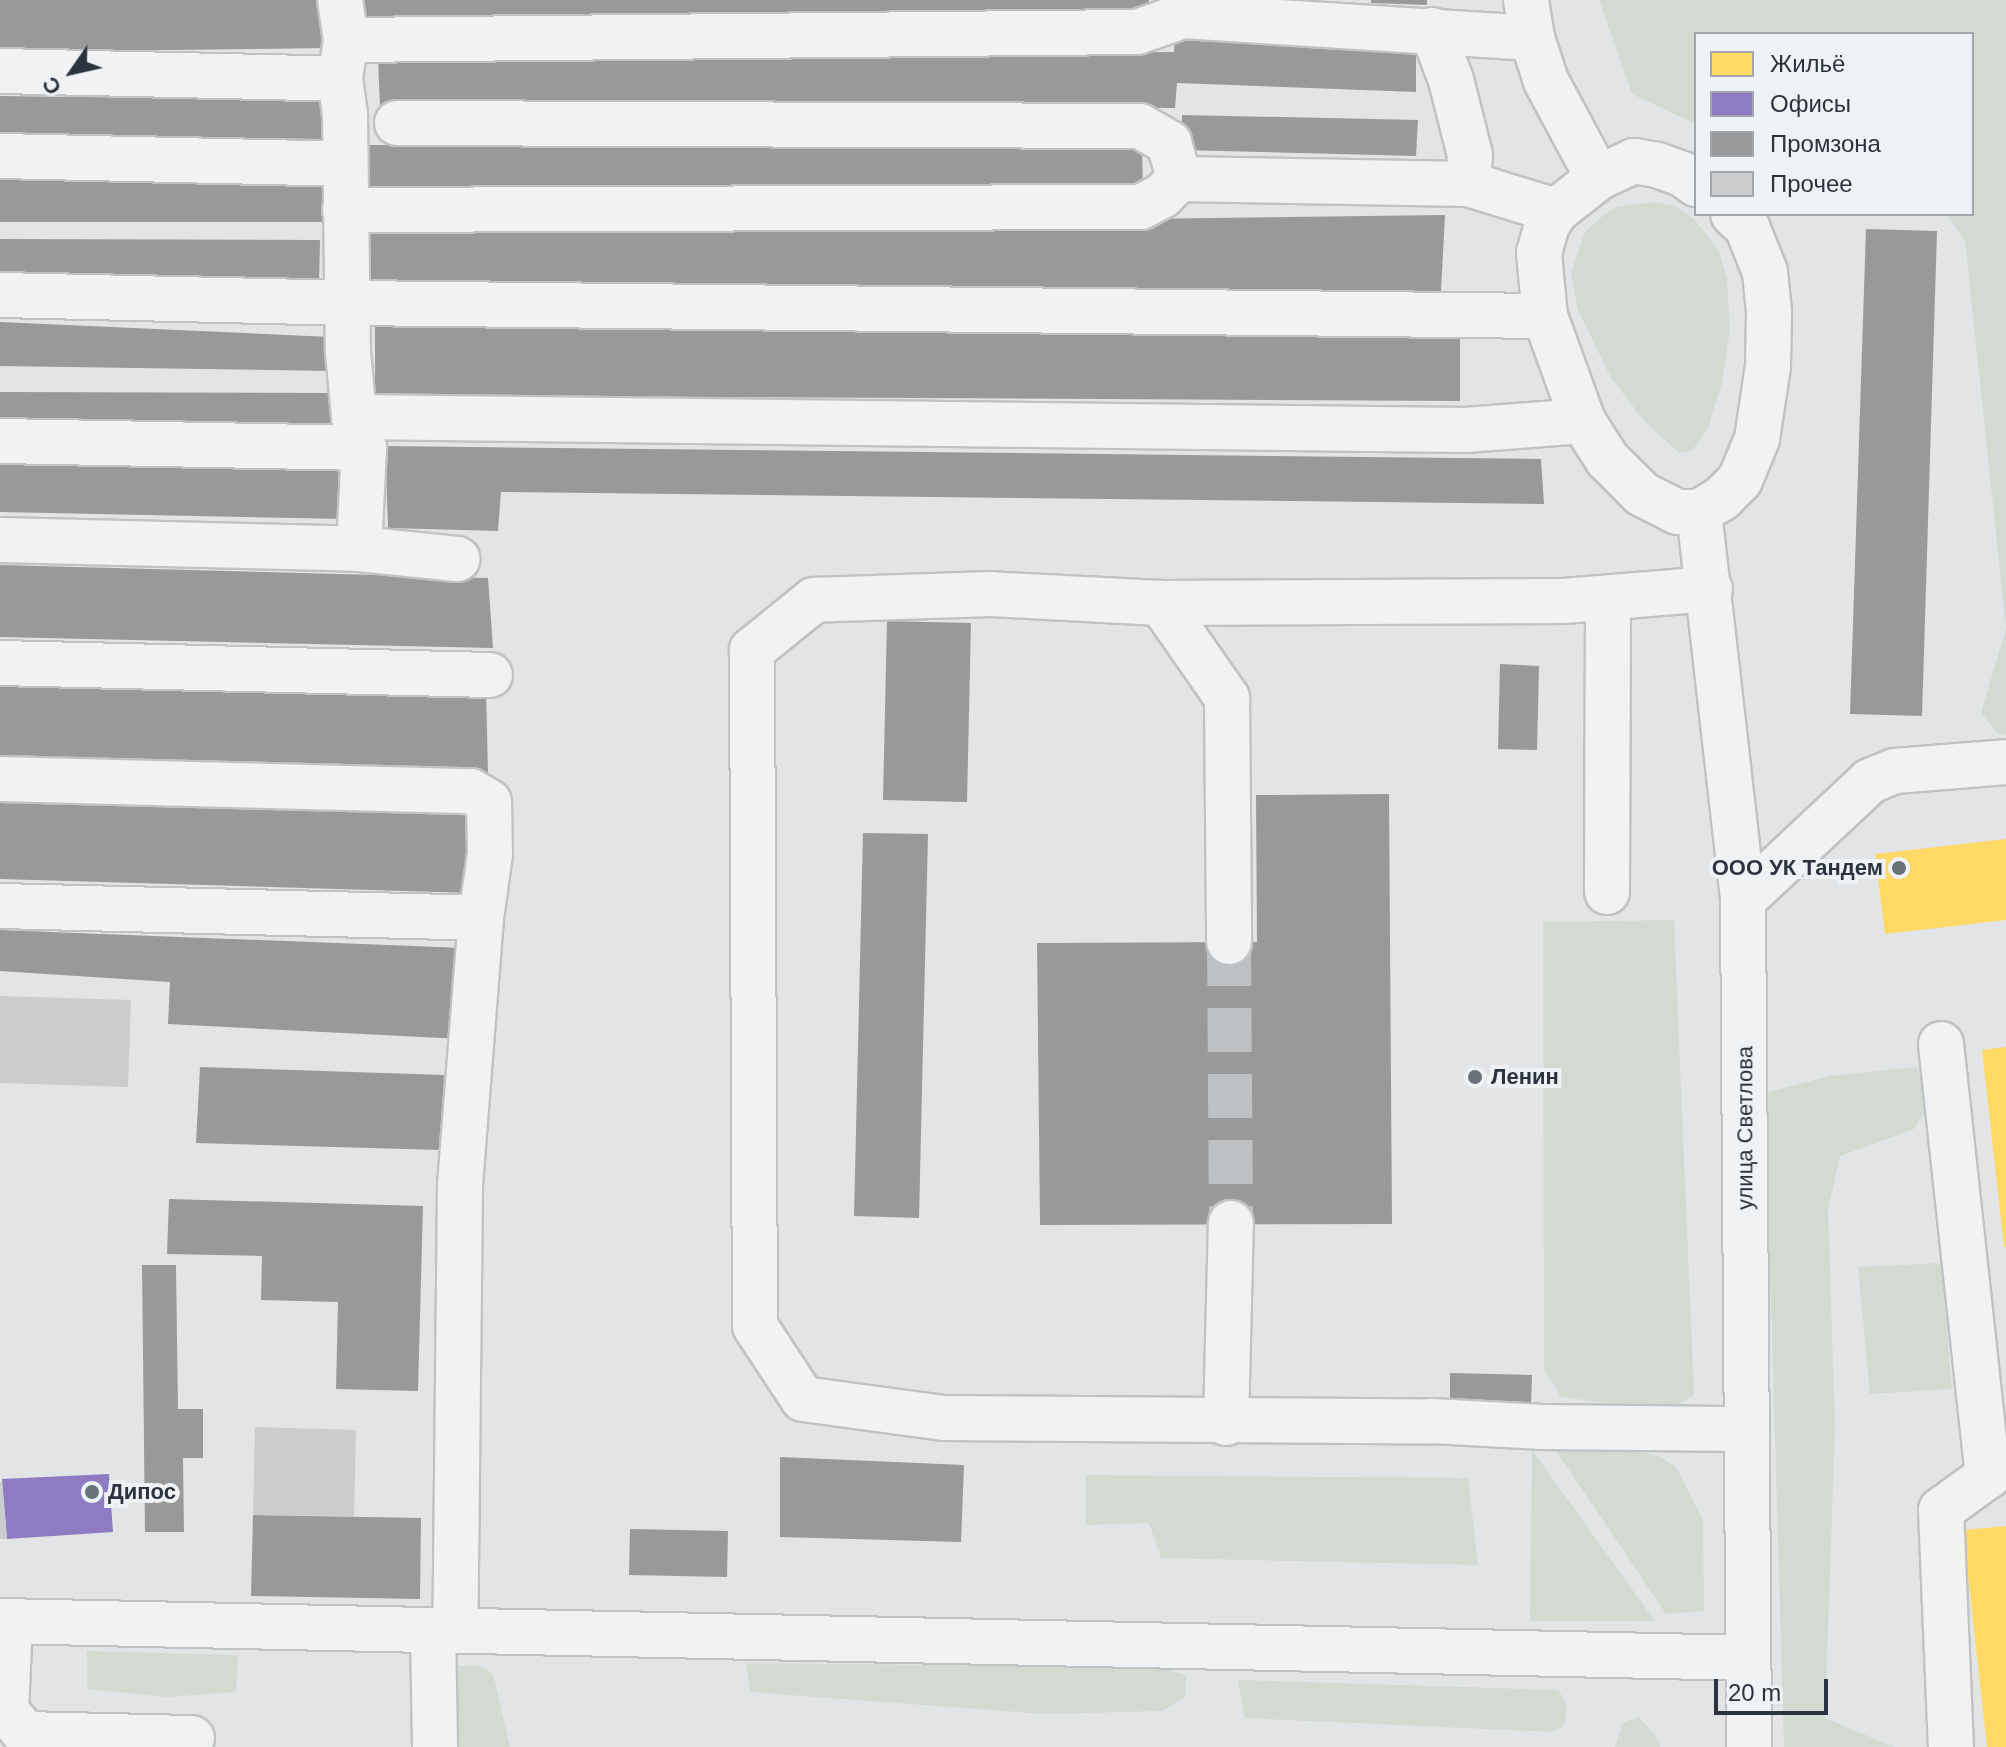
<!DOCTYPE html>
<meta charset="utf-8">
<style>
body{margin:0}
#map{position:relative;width:2006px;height:1747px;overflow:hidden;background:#e2e4e6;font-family:Arial,sans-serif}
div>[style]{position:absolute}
.green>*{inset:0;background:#d3dad2}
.homes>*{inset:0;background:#ffd966}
.offices>*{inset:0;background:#8e7cc3}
.industry>*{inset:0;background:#999}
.building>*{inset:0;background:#caccce}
.minor-tunnel>*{height:44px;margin-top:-22px;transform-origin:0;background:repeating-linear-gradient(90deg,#bdc1c4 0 44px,transparent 0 66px)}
.roads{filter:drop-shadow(2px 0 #c0c2c4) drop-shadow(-2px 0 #c0c2c4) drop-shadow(0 2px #c0c2c4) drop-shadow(0 -2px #c0c2c4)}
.minor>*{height:44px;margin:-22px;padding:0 22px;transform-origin:22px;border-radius:22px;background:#f0f2f3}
.dots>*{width:22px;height:22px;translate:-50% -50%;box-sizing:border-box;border:4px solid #eff2f5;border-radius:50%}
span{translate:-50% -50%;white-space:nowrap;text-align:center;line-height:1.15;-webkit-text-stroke:8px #eff2f5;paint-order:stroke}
.poi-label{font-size:22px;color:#2a333e;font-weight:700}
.right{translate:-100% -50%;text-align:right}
.left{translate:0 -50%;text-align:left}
.street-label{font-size:22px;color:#2a333e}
.legend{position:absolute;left:1694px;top:32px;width:280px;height:184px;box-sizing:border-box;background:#eff2f5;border:2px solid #a0a6ac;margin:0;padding:10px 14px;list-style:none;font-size:24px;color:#2a333e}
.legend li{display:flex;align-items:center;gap:16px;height:40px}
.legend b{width:40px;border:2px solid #a0a6ac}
.north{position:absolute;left:32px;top:32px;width:80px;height:80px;-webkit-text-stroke:6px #eff2f5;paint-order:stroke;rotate:236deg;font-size:22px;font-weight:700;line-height:32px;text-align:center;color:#2a333e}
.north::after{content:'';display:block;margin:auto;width:28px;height:36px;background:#2a333e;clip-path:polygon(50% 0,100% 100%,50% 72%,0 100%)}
.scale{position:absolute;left:1714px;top:1679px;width:114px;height:36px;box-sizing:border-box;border:4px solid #2a333e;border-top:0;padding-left:10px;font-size:24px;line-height:28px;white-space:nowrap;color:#2a333e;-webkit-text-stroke:6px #eff2f5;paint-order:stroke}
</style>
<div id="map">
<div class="green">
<i style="clip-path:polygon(1599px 0,2006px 0,2006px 735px,1997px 733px,1981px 713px,2006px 628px,1965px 241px,1946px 214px,1972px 214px,1972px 34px,1696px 34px,1696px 124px,1632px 94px)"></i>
<i style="clip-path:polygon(1654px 202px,1676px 206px,1695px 220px,1719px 251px,1727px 279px,1730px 331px,1722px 382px,1708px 428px,1692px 451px,1679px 453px,1644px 421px,1610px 376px,1578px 310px,1571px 274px,1585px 232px,1600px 218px,1617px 207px)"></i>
<i style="clip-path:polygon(1674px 920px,1694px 1395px,1668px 1411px,1561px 1397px,1544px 1369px,1543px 922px)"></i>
<i style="clip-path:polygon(1916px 1067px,1933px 1100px,1914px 1129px,1840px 1156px,1828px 1209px,1835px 1427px,1825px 1718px,1894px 1747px,1784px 1747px,1765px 1093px,1829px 1076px)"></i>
<i style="clip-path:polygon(1941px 1263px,1952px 1389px,1870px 1394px,1858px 1267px)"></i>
<i style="clip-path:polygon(1551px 1443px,1635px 1450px,1661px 1457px,1676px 1467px,1703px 1520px,1704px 1611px,1666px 1614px)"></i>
<i style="clip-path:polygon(1532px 1450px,1655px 1621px,1530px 1621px)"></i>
<i style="clip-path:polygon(1086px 1475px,1468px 1478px,1478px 1565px,1161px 1558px,1149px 1523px,1086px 1525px)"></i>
<i style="clip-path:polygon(87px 1651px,238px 1655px,236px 1692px,167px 1697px,87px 1689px)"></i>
<i style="clip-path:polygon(746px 1663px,1159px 1667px,1186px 1675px,1185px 1697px,1162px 1711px,1044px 1714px,750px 1692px)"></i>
<i style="clip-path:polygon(454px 1666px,479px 1666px,493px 1674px,510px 1747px,455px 1747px)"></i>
<i style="clip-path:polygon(1238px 1680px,1558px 1690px,1567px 1704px,1564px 1726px,1552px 1732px,1245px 1718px)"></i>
<i style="clip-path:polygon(1639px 1717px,1656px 1736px,1660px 1747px,1615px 1747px,1623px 1722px)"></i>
</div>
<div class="homes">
<i style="clip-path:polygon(2006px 839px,2006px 920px,1885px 934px,1875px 854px)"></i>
<i style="clip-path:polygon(2006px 1047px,2006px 1247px,2004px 1247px,1982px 1050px)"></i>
<i style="clip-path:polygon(2006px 1526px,2006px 1747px,1987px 1747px,1963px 1530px)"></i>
</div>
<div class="offices">
<i style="clip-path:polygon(109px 1474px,113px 1532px,7px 1539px,2px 1479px)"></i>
</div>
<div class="industry">
<i style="clip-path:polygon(0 0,330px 0,331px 48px,0 52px)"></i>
<i style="clip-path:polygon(365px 0,1149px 0,1147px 16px,364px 19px)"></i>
<i style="clip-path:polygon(1371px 0,1427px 0,1427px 5px,1371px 3px)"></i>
<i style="clip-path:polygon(1175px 36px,1416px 53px,1416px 92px,1177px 83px,1175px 108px,380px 106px,378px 59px,1174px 52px)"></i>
<i style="clip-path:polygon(0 96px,327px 100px,326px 139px,0 135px)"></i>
<i style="clip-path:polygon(1182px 115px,1418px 120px,1416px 156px,1181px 150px)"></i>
<i style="clip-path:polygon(364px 145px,1142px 146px,1143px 188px,364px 200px)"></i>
<i style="clip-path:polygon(330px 177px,330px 222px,0 222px,0 178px)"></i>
<i style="clip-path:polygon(1445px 215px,1441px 291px,365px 284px,369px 229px)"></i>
<i style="clip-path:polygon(1866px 229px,1937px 231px,1922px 716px,1850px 714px)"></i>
<i style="clip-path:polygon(0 239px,320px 240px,319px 283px,0 283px)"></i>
<i style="clip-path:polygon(0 322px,331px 337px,331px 371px,0 366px)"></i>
<i style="clip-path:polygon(375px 322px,1460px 329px,1460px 401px,375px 395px)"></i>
<i style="clip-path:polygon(0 392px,332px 393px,332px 432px,0 429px)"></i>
<i style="clip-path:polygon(385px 446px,1541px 459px,1544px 504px,501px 492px,498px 531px,388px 528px)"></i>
<i style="clip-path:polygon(0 452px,347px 458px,346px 519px,0 512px)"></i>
<i style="clip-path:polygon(0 565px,488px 578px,493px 648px,0 637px)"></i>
<i style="clip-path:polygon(887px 621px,971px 623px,967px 802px,883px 800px)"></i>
<i style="clip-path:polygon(1500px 664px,1539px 666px,1537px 750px,1498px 749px)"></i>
<i style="clip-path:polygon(0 682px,486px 687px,488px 775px,0 759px)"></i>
<i style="clip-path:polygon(1389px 794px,1392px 1224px,1040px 1225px,1037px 943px,1257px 942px,1256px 795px)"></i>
<i style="clip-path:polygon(0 800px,473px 814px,471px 893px,0 879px)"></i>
<i style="clip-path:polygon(863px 833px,928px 834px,919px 1218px,854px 1216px)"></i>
<i style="clip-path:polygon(0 930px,464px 948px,461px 1039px,168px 1024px,170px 982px,0 971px)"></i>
<i style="clip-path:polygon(200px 1067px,444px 1075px,442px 1150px,196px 1143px)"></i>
<i style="clip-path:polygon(169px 1199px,423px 1206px,418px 1391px,336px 1389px,338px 1302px,261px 1300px,262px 1256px,167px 1254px)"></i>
<i style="clip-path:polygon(142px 1265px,176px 1265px,178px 1409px,203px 1409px,203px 1458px,183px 1458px,184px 1532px,145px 1532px)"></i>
<i style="clip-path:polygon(1450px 1373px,1532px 1375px,1531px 1405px,1450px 1403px)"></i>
<i style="clip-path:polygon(780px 1457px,964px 1465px,961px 1542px,780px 1537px)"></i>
<i style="clip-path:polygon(253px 1515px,421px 1518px,420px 1599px,251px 1596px)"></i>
<i style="clip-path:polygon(630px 1529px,728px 1531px,727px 1577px,629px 1575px)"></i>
</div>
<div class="building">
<i style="clip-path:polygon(0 996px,131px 1000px,128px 1087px,0 1083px)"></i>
<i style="clip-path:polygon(255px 1427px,356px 1430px,354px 1516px,253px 1515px)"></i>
<i style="clip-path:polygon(0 1482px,2px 1482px,7px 1539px,0 1539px)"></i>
</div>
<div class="minor-tunnel">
<i style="left:1229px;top:942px;width:281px;rotate:89.6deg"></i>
</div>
<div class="roads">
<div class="minor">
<i style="left:340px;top:0;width:40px;rotate:81.5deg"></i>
<i style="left:346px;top:40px;width:39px;rotate:99deg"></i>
<i style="left:340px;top:79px;width:35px;rotate:82deg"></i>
<i style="left:345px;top:114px;width:238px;rotate:89.3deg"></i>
<i style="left:348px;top:352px;width:65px;rotate:84.7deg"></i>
<i style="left:354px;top:417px;width:33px;rotate:72deg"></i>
<i style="left:364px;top:448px;width:101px;rotate:92.8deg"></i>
<i style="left:1526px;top:0;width:38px;rotate:81deg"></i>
<i style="left:1532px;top:38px;width:45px;rotate:72deg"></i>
<i style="left:1546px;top:81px;width:110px;rotate:61.8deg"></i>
<i style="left:1432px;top:30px;width:53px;rotate:69.2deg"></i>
<i style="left:1451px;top:80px;width:77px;rotate:75.8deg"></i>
<i style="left:1470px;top:155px;width:29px;rotate:94deg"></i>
<i style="left:346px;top:40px;width:791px;rotate:-0.58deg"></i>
<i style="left:1137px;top:32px;width:49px;rotate:-19.2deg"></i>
<i style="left:1183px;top:16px;width:350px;rotate:3.6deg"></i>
<i style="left:0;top:71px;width:340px;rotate:1.3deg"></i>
<i style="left:397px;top:123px;width:743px;rotate:0.23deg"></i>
<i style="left:1140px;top:126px;width:34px;rotate:30deg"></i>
<i style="left:1169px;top:143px;width:37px;rotate:74deg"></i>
<i style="left:0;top:156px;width:343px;rotate:1.3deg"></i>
<i style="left:1696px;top:184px;width:17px;rotate:-144deg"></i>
<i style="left:1682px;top:174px;width:27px;rotate:-160deg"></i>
<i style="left:1657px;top:165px;width:23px;rotate:-170deg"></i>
<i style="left:1634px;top:161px;width:40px;rotate:155deg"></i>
<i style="left:1598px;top:178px;width:53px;rotate:141.8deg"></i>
<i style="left:1556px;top:211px;width:17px;rotate:123deg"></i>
<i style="left:1547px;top:225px;width:29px;rotate:106deg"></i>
<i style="left:1539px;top:253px;width:63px;rotate:84.6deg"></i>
<i style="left:1545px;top:316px;width:112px;rotate:70.1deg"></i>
<i style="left:1583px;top:421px;width:45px;rotate:57.7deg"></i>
<i style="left:1607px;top:459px;width:49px;rotate:45deg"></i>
<i style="left:1642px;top:494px;width:39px;rotate:27deg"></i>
<i style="left:1677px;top:512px;width:22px"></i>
<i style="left:1699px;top:512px;width:27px;rotate:-31deg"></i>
<i style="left:1722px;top:498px;width:25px;rotate:-45deg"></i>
<i style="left:1740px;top:480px;width:44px;rotate:-67.5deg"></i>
<i style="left:1757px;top:439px;width:74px;rotate:-81.4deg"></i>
<i style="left:1768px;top:366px;width:54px;rotate:-88.9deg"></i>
<i style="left:1769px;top:312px;width:40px;rotate:-95.7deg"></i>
<i style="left:1765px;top:272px;width:48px;rotate:-111.8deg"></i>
<i style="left:1747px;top:227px;width:19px;rotate:-137deg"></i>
<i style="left:345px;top:210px;width:796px;rotate:-0.22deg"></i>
<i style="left:1141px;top:207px;width:24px;rotate:-28deg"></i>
<i style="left:1162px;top:196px;width:24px;rotate:-45deg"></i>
<i style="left:1179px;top:179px;width:289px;rotate:1deg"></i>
<i style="left:1468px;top:184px;width:92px;rotate:17.1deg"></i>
<i style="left:0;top:295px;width:348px;rotate:1.3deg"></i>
<i style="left:348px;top:303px;width:1197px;rotate:0.62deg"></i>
<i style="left:354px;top:417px;width:1111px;rotate:0.67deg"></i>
<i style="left:1465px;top:430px;width:118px;rotate:-4.4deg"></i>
<i style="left:0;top:441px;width:364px;rotate:1.1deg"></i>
<i style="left:1699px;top:512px;width:390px;rotate:83.5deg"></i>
<i style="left:1743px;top:900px;width:847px;rotate:89.59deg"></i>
<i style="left:0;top:540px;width:359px;rotate:1.4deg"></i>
<i style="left:359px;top:549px;width:99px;rotate:5.8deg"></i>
<i style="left:1710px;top:589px;width:147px;rotate:175.3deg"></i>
<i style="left:1563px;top:601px;width:402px;rotate:179.7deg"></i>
<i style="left:1161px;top:603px;width:170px;rotate:-177deg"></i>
<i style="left:991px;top:594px;width:177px;rotate:178.1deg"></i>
<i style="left:814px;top:600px;width:80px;rotate:141.1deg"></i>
<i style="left:752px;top:650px;width:676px;rotate:89.75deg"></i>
<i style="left:755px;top:1326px;width:87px;rotate:56.7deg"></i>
<i style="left:803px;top:1399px;width:142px;rotate:7.7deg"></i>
<i style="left:944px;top:1418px;width:487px;rotate:0.4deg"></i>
<i style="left:1431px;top:1421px;width:112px;rotate:3.1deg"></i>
<i style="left:1543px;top:1427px;width:203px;rotate:0.6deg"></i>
<i style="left:1161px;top:603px;width:116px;rotate:55.2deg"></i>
<i style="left:1227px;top:698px;width:244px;rotate:89.5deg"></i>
<i style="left:0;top:663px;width:490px;rotate:1.4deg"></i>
<i style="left:0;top:779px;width:471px;rotate:1.5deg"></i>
<i style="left:471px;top:791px;width:21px;rotate:31deg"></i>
<i style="left:489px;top:802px;width:52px;rotate:88.9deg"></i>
<i style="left:490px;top:854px;width:65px;rotate:98deg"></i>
<i style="left:481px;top:918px;width:270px;rotate:94.5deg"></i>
<i style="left:460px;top:1187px;width:442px;rotate:90.6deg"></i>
<i style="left:1607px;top:892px;width:293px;rotate:-89.8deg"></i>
<i style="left:1743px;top:900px;width:174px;rotate:-43.1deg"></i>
<i style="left:1870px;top:781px;width:27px;rotate:-22deg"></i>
<i style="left:1895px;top:771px;width:111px;rotate:-4.6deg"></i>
<i style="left:0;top:906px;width:481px;rotate:1.4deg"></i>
<i style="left:1941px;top:1044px;width:435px;rotate:83.8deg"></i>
<i style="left:1988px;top:1476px;width:58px;rotate:144.1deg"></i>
<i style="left:1941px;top:1510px;width:237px;rotate:87.6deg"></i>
<i style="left:1226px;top:1423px;width:200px;rotate:-88.6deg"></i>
<i style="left:0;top:1621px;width:1748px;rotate:1.21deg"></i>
<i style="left:10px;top:1621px;width:90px;rotate:92.5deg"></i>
<i style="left:6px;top:1711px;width:30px;rotate:50deg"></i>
<i style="left:25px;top:1734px;width:167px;rotate:1.4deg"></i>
<i style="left:433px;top:1630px;width:117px;rotate:89deg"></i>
</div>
</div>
<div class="dots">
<i style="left:1899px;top:868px;background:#6a7179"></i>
<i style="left:1475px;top:1077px;background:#6a7179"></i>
<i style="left:92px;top:1492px;background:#6a7179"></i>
</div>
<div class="poi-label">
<span class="right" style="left:1883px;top:868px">ООО УК Тандем</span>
<span class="left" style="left:1491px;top:1077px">Ленин</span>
<span class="left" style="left:108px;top:1492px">Дипос</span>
</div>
<div class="street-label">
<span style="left:1745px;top:1128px;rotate:-90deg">улица Светлова</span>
</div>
<ul class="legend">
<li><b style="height:22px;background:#ffd966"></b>Жильё</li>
<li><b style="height:22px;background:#8e7cc3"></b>Офисы</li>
<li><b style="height:22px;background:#999"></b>Промзона</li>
<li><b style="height:22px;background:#caccce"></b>Прочее</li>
</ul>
<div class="north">С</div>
<div class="scale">20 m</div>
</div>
